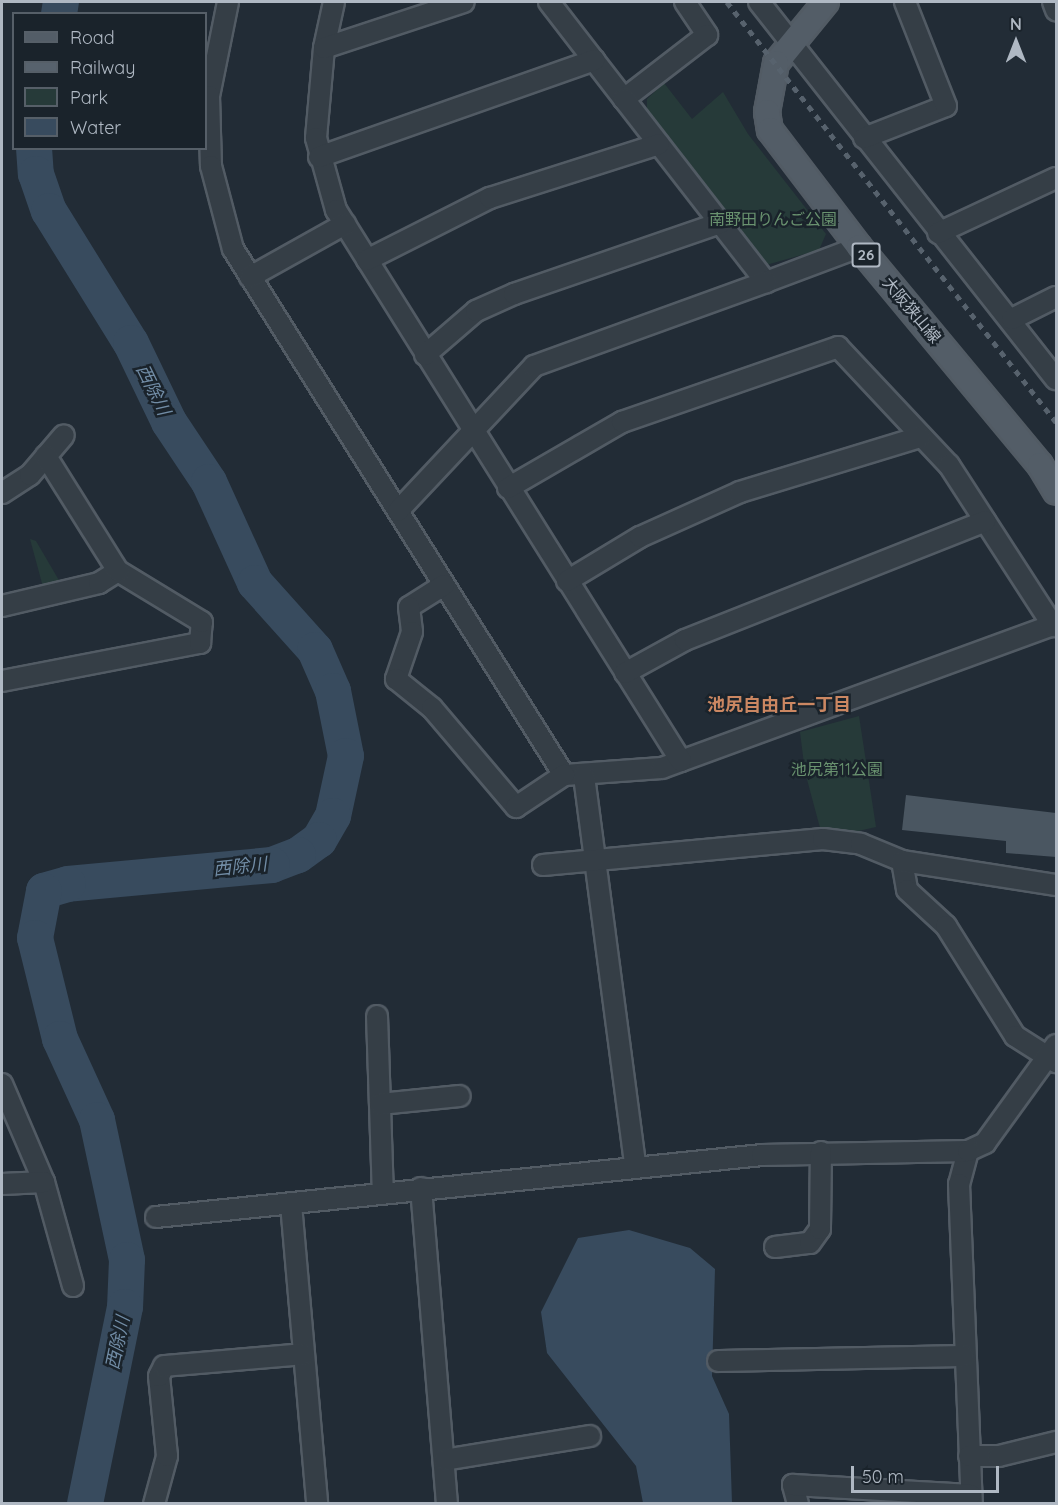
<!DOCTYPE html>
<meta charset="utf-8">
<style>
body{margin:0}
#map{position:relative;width:1058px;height:1505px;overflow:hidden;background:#222c36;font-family:Quicksand,"Noto Sans JP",sans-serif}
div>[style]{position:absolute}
.green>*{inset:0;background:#263a39}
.water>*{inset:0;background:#384b5e}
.river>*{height:36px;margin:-18px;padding:0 18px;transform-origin:18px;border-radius:18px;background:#384b5e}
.building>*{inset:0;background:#4a5661}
.roads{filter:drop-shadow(2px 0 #525b64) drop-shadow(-2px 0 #525b64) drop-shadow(0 2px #525b64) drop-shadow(0 -2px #525b64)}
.minor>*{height:20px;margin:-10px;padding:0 10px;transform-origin:10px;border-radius:10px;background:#353e46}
.major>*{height:24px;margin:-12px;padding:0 12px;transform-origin:12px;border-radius:12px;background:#535d67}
.rail>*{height:4.5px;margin-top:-2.25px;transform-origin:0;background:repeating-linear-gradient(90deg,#57626d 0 6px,transparent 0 12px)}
span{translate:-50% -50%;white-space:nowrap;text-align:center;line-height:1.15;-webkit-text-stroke:5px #1a232b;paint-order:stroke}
.shield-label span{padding:2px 4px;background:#1a232b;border:2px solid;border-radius:4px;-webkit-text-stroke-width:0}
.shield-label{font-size:15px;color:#afb8c3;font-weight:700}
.park-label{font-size:16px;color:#69926f}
.street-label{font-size:16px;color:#afb8c3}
.water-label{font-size:18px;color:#718ca5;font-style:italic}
.neighbourhood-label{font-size:18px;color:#cb8762;font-weight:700}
.frame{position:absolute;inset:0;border:3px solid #afb8c3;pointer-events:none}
.legend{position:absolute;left:12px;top:12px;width:195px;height:138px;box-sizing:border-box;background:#1a232b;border:2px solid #565f68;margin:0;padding:8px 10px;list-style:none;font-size:18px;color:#afb8c3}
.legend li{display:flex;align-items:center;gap:12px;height:30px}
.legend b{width:30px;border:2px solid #565f68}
.north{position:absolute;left:986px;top:12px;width:60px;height:60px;-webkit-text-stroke:4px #1a232b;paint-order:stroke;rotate:0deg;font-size:16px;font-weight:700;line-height:24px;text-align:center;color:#afb8c3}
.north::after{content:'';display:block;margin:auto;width:21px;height:27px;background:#afb8c3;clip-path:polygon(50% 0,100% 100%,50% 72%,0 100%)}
.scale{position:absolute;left:851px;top:1466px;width:148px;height:27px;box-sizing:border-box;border:3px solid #afb8c3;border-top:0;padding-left:8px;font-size:18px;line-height:21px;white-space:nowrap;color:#afb8c3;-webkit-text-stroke:4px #1a232b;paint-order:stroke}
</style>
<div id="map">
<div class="green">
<i style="clip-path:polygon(664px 83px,692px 119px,723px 92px,748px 134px,826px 234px,819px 250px,766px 265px,647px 109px,647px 99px)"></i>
<i style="clip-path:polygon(30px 539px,36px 541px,60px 582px,43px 587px)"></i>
<i style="clip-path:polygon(859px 716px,876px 827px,823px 839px,805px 772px,800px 732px)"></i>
</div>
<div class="water">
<i style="clip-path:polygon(629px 1230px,690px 1248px,715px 1269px,712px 1376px,729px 1414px,732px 1503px,643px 1503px,636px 1466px,547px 1353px,541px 1312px,578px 1238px)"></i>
</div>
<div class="river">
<i style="left:59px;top:14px;width:12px;rotate:-81deg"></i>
<i style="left:34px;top:148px;width:26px;rotate:86deg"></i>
<i style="left:36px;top:174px;width:39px;rotate:71deg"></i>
<i style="left:49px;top:211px;width:155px;rotate:58.2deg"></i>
<i style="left:131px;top:343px;width:88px;rotate:64.3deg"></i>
<i style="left:169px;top:422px;width:72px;rotate:56.3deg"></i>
<i style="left:209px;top:482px;width:111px;rotate:65.5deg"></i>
<i style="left:255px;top:583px;width:90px;rotate:48.2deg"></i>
<i style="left:315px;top:650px;width:45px;rotate:66.3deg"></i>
<i style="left:333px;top:691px;width:66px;rotate:78.7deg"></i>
<i style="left:346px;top:756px;width:61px;rotate:102.2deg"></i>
<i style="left:333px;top:816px;width:28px;rotate:120deg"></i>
<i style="left:319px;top:840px;width:26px;rotate:144deg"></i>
<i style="left:298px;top:855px;width:28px;rotate:159deg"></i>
<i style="left:272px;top:865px;width:205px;rotate:174.7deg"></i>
<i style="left:68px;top:884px;width:25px;rotate:164deg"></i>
<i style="left:44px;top:891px;width:48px;rotate:100.8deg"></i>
<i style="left:35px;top:938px;width:104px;rotate:76.1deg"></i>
<i style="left:60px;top:1039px;width:89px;rotate:65.4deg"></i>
<i style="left:97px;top:1120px;width:143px;rotate:77.9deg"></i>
<i style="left:127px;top:1260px;width:47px;rotate:92.4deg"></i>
<i style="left:125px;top:1307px;width:201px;rotate:101.5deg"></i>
</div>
<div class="building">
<i style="clip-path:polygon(906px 795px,1056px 813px,1056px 857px,1006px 853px,1006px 841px,902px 830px)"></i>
</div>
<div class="roads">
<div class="minor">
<i style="left:228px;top:2px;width:96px;rotate:101.4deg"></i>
<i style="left:209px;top:96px;width:70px;rotate:88.4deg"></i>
<i style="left:211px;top:166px;width:86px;rotate:75.2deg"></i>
<i style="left:233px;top:249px;width:621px;rotate:57.82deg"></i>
<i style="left:564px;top:775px;width:98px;rotate:-4.1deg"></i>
<i style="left:662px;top:768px;width:419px;rotate:-20.1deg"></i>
<i style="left:334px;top:2px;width:47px;rotate:102.3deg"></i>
<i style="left:324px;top:48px;width:90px;rotate:95.1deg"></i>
<i style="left:316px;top:138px;width:75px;rotate:74.5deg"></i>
<i style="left:336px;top:210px;width:650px;rotate:57.95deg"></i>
<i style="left:549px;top:2px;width:123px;rotate:52.3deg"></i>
<i style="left:685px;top:2px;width:40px;rotate:56deg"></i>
<i style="left:707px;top:35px;width:105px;rotate:142.4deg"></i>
<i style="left:624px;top:99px;width:232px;rotate:52.2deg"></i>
<i style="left:766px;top:282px;width:99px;rotate:-20.6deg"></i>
<i style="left:759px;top:2px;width:480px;rotate:51.8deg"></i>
<i style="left:1053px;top:2px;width:9px;rotate:69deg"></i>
<i style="left:324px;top:48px;width:147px;rotate:-18.2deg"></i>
<i style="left:864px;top:138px;width:88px;rotate:-21.3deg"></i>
<i style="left:946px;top:106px;width:112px;rotate:-111.5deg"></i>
<i style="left:319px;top:157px;width:292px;rotate:-19.4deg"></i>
<i style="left:938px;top:233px;width:130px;rotate:-25deg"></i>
<i style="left:367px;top:260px;width:138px;rotate:-26.8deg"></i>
<i style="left:490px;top:198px;width:177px;rotate:-17.7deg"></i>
<i style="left:250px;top:277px;width:109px;rotate:-29.2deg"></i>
<i style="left:1012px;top:319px;width:49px;rotate:-26.6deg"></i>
<i style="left:425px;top:355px;width:67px;rotate:-40.8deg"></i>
<i style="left:476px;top:311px;width:42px;rotate:-24.1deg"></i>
<i style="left:514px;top:294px;width:218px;rotate:-19deg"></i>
<i style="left:508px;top:488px;width:132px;rotate:-30.1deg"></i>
<i style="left:622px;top:422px;width:229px;rotate:-19.1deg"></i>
<i style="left:838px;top:347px;width:162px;rotate:46.8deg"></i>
<i style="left:949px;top:465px;width:192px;rotate:57.1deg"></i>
<i style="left:2px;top:493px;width:33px;rotate:-33deg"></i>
<i style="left:30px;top:475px;width:52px;rotate:-49.6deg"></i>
<i style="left:398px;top:511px;width:199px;rotate:-46.8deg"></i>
<i style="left:534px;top:366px;width:247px;rotate:-19.9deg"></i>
<i style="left:567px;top:581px;width:85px;rotate:-31.1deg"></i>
<i style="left:640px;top:537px;width:110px;rotate:-24.2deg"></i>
<i style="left:740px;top:492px;width:188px;rotate:-17deg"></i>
<i style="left:444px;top:585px;width:41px;rotate:147.8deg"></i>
<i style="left:409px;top:607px;width:25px;rotate:83deg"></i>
<i style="left:412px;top:632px;width:50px;rotate:108.8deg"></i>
<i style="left:396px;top:679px;width:46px;rotate:38.9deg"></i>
<i style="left:432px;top:708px;width:130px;rotate:49.7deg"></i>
<i style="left:516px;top:807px;width:58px;rotate:-33.7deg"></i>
<i style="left:2px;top:606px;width:100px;rotate:-13.3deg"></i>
<i style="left:99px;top:583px;width:22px;rotate:-32deg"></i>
<i style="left:625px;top:673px;width:68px;rotate:-28.8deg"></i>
<i style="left:685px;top:640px;width:323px;rotate:-21.6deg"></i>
<i style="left:2px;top:681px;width:202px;rotate:-10.9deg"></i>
<i style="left:200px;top:643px;width:21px;rotate:-85deg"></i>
<i style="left:202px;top:622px;width:98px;rotate:-148.7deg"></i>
<i style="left:118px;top:571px;width:136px;rotate:-122.1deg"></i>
<i style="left:584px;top:776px;width:393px;rotate:82.5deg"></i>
<i style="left:902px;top:861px;width:29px;rotate:80deg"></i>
<i style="left:907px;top:890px;width:53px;rotate:42.7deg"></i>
<i style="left:946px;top:926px;width:130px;rotate:57.9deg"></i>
<i style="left:1015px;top:1036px;width:49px;rotate:32.4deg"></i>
<i style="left:543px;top:865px;width:281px;rotate:-5.3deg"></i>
<i style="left:823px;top:839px;width:38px;rotate:7deg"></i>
<i style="left:861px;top:844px;width:44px;rotate:22.5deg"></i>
<i style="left:902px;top:861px;width:156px;rotate:8.9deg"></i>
<i style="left:377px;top:1016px;width:177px;rotate:88.1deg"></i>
<i style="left:2px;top:1084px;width:107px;rotate:66.8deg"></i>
<i style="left:44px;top:1182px;width:108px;rotate:74.4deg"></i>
<i style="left:380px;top:1104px;width:80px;rotate:-5.7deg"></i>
<i style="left:968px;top:1151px;width:34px;rotate:105deg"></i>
<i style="left:959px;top:1184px;width:320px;rotate:87.7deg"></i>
<i style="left:2px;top:1184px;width:42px;rotate:-2.7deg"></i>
<i style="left:421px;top:1188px;width:317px;rotate:85.3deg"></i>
<i style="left:291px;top:1204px;width:301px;rotate:85deg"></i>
<i style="left:156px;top:1217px;width:609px;rotate:-5.84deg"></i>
<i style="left:762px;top:1155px;width:206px;rotate:-1.1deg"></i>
<i style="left:968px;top:1151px;width:19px;rotate:-25deg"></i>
<i style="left:985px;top:1143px;width:121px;rotate:-54.1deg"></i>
<i style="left:775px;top:1247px;width:35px;rotate:-7deg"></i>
<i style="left:810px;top:1243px;width:17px;rotate:-54deg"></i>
<i style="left:820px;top:1229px;width:77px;rotate:-89.3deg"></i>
<i style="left:718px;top:1361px;width:246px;rotate:-1.2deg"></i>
<i style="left:969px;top:1456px;width:30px"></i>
<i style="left:999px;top:1456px;width:59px;rotate:-13.8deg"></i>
<i style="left:444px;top:1460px;width:148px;rotate:-9.3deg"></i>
<i style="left:154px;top:1504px;width:50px;rotate:-74.8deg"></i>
<i style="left:167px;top:1456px;width:80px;rotate:-95.7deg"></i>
<i style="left:159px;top:1376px;width:11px;rotate:-63deg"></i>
<i style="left:164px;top:1366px;width:140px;rotate:-4.9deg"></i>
<i style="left:798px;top:1504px;width:20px;rotate:-105deg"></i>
<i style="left:793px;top:1485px;width:178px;rotate:3.2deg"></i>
</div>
<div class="major">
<i style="left:826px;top:2px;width:79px;rotate:129.3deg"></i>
<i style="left:776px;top:63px;width:50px;rotate:100.4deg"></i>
<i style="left:767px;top:112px;width:18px;rotate:81deg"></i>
<i style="left:770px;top:130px;width:147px;rotate:52.7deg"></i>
<i style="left:859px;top:247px;width:283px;rotate:50.3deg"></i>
<i style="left:1040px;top:465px;width:31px;rotate:59deg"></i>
</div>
</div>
<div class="rail">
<i style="left:727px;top:2px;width:534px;rotate:51.93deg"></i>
</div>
<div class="shield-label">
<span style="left:866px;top:255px">26</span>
</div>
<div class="park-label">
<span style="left:773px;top:219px">南野田りんご公園</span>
<span style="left:837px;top:769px">池尻第11公園</span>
</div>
<div class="street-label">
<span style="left:912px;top:310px;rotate:50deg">大阪狭山線</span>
</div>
<div class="water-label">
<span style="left:153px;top:390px;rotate:64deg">西除川</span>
<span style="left:240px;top:867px;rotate:-6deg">西除川</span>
<span style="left:118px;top:1343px;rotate:-78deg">西除川</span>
</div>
<div class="neighbourhood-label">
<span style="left:779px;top:705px">池尻自由丘一丁目</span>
</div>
<div class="frame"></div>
<ul class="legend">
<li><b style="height:8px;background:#535d67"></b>Road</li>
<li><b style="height:8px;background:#57626d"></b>Railway</li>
<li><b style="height:16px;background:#263a39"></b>Park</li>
<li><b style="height:16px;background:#384b5e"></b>Water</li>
</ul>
<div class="north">N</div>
<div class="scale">50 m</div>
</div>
